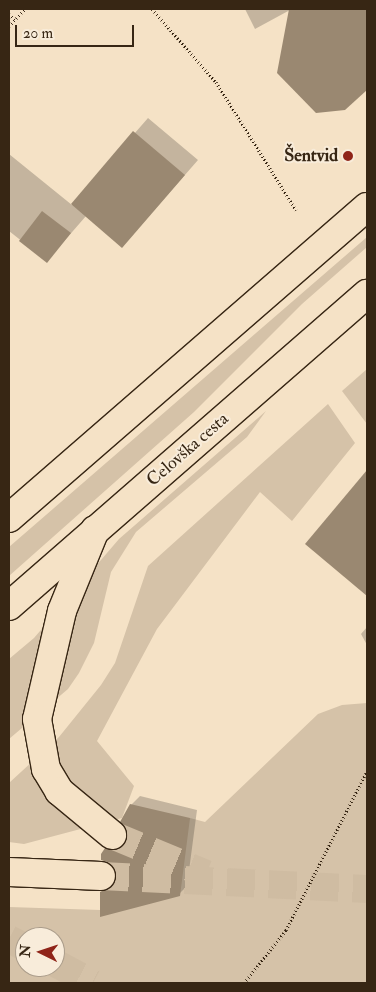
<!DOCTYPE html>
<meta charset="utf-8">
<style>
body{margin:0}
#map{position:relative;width:376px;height:992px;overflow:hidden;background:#f5e2c6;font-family:"IM FELL Double Pica",serif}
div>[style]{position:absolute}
.green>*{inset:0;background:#d5c2a8}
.shadow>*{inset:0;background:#0003}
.building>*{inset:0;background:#9a8871}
.highway-tunnel>*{height:28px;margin-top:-14px;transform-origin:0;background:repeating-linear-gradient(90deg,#cfbca2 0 28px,transparent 0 42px)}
.path>*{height:3px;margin-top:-1.5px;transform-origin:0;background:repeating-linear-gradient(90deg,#372614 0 1px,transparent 0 3.5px)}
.roads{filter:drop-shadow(1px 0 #372614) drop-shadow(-1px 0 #372614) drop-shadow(0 1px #372614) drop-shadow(0 -1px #372614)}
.major>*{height:28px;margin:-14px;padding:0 14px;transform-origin:14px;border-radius:14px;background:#f5e2c6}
.highway>*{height:28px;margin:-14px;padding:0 14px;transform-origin:14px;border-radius:14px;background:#f5e2c6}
.dots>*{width:14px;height:14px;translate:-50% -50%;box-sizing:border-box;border:2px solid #f8ecda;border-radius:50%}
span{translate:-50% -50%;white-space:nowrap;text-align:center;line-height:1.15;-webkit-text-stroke:4px #f8ecda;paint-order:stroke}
.poi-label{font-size:18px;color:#372614;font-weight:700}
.right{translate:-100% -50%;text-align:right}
.street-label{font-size:18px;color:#372614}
.frame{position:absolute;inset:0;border:10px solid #372614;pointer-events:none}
.north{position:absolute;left:15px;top:927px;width:50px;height:50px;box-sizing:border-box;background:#f8ecda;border:1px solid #ab9d8b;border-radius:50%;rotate:274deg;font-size:14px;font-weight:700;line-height:20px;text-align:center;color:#372614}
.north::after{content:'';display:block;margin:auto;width:18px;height:22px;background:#8f2418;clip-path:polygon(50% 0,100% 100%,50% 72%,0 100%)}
.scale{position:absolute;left:15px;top:25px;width:119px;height:22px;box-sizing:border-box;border:2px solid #372614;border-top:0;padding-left:6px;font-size:15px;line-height:18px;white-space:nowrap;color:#372614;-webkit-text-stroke:4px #f8ecda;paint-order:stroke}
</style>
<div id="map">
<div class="green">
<i style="clip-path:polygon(367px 237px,367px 247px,302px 304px,194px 412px,9px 576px,9px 547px)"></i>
<i style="clip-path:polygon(367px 369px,367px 424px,342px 391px)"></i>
<i style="clip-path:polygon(328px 404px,355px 443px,292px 521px,260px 492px,157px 629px,97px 741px,134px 786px,122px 818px,24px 844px,9px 842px,9px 783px,59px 737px,101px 685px,115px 663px,148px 566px)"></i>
<i style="clip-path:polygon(266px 411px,247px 437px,136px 532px,111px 572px,94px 643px,79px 673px,68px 689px,9px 739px,9px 659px,34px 638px,119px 539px)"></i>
<i style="clip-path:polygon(evenodd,367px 703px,367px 983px,9px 983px,9px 907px,100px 910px,100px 916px,190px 818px,205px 822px,318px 714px,342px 705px,367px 703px,25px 937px,55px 937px,55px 967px,25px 967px,25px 937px)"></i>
</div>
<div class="shadow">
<i style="clip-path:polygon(245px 9px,367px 9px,367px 88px,345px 109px,290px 10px,255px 29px)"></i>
<i style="clip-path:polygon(148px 118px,198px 160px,122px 247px,86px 216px,47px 261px,9px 231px,9px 154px,72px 205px)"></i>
<i style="clip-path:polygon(367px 473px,367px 581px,360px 588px,363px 477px)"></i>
<i style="clip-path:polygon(367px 627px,367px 645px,361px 634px)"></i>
<i style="clip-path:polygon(140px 796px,197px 810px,187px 886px,179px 894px,102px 892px,118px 876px,106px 849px,114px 841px,126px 842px,131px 805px)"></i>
</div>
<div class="building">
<i style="clip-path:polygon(289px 9px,367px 9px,367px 90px,345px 110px,316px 113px,277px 73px)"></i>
<i style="clip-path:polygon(133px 131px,185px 175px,122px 248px,71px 204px)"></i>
<i style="clip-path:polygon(42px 211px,71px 233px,47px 263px,19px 241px)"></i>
<i style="clip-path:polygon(367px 470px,367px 596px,305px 544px)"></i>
<i style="clip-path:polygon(130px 804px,190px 818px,180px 896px,100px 917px,100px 892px,114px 885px,117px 876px,110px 863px,101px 860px,101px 854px,105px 848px,117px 850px,124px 845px,127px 830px,120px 822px)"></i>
</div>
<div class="highway-tunnel">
<i style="left:112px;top:835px;width:102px;rotate:22.5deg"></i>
<i style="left:101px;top:876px;width:266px;rotate:2.8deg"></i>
<i style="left:9px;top:939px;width:18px;rotate:27deg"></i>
<i style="left:55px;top:963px;width:43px;rotate:27.8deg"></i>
</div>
<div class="path">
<i style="left:152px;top:9px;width:97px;rotate:48.8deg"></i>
<i style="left:216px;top:82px;width:151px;rotate:58deg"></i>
<i style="left:9px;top:14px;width:8px;rotate:45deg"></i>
<i style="left:9px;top:26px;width:23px;rotate:-47deg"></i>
<i style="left:244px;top:983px;width:68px;rotate:-51.6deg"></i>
<i style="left:286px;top:930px;width:178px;rotate:-63deg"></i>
</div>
<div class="roads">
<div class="major">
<i style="left:9px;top:518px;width:474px;rotate:-41deg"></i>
<i style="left:9px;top:606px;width:475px;rotate:-41.1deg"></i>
</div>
<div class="highway">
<i style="left:95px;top:530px;width:87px;rotate:112.2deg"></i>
<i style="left:62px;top:611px;width:111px;rotate:103deg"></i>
<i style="left:37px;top:719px;width:51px;rotate:79.8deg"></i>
<i style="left:46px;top:769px;width:26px;rotate:59deg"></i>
<i style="left:59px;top:791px;width:69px;rotate:39.7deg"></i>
<i style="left:9px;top:872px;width:92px;rotate:2.5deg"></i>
</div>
</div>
<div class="dots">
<i style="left:348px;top:156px;background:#8f2418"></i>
</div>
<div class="poi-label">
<span class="right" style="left:338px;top:156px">Šentvid</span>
</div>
<div class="street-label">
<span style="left:188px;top:450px;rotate:-41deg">Celovška cesta</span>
</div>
<div class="frame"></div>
<div class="north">N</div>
<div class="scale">20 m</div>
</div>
